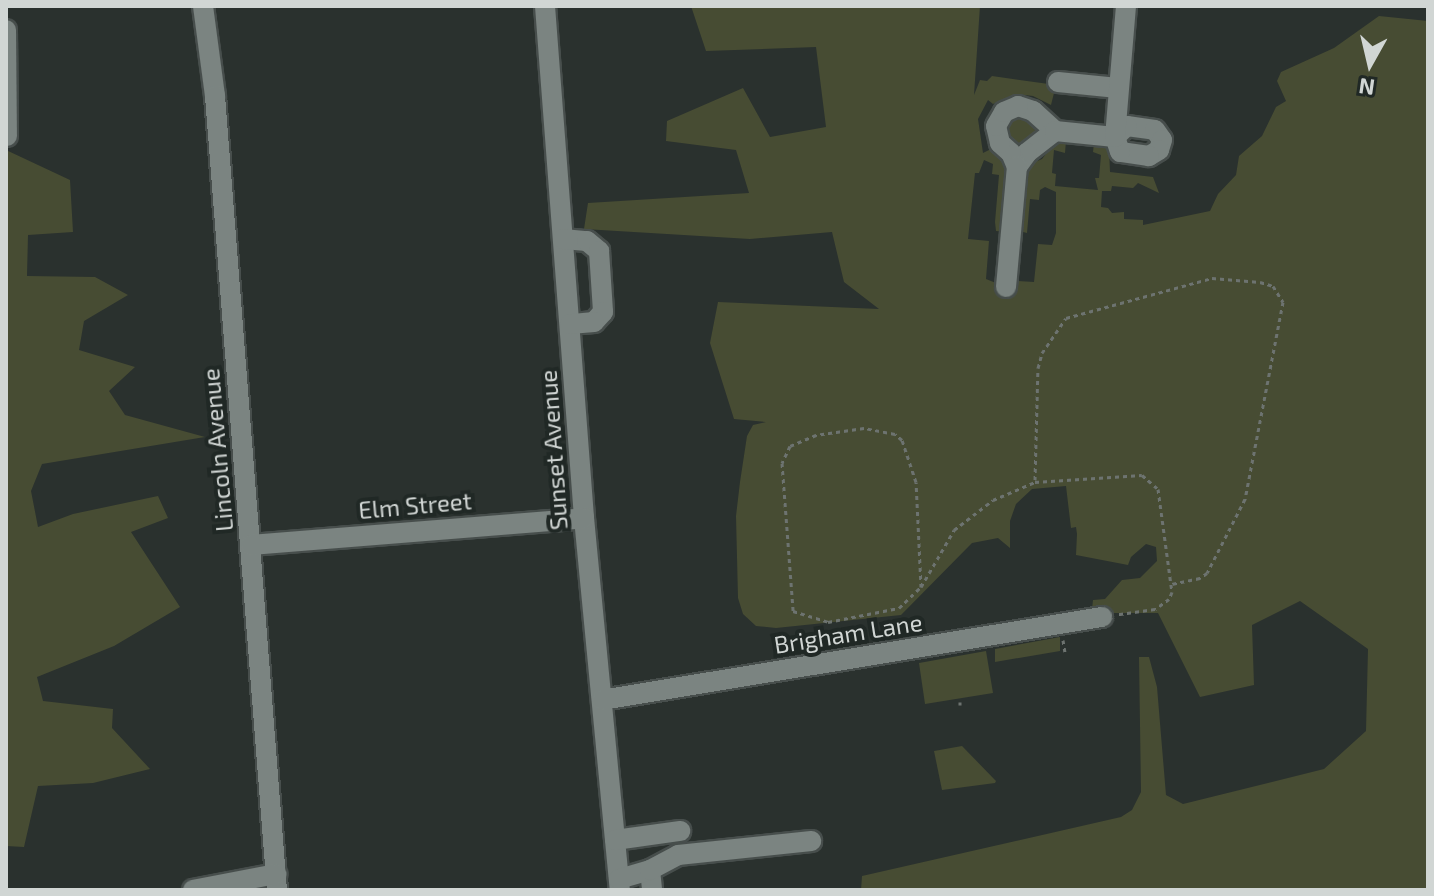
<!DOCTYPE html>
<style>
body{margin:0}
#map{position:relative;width:1434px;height:896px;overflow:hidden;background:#2a312e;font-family:"Exo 2",sans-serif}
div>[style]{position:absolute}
.green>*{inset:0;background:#474c33}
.round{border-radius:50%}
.path>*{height:3px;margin-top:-1.5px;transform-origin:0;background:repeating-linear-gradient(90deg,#6d7370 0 4px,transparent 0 8px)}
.roads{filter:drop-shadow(2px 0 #474e4c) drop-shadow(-2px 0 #474e4c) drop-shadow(0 2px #474e4c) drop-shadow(0 -2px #474e4c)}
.minor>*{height:20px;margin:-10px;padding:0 10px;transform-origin:10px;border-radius:10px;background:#7b8481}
span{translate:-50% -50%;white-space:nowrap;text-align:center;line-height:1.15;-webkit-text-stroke:8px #202825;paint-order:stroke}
.street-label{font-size:24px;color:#d1d6d4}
.frame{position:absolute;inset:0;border:8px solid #d1d6d4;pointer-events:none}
.north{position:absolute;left:1330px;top:24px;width:80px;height:80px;-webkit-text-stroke:6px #202825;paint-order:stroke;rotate:188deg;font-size:22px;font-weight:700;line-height:32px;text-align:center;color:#d1d6d4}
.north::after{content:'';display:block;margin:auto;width:28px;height:36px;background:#d1d6d4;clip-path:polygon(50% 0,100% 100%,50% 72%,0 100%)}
</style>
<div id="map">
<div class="green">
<i style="clip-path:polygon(691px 6px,980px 6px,974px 95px,980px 80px,987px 81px,992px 76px,1056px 85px,1051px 105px,1033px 96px,1016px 94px,993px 104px,988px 100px,978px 119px,983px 153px,991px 149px,1011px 166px,1005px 232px,996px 231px,995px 222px,999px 175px,992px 174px,993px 164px,984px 160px,979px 173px,975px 173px,968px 239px,989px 241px,986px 279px,996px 283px,996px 287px,1017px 289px,1018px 281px,1034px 282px,1038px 244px,1052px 245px,1056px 233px,1056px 192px,1045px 187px,1040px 190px,1039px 200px,1030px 199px,1027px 233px,1023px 232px,1028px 165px,1042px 159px,1055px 142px,1066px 141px,1065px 153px,1054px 150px,1052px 173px,1056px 174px,1055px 186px,1098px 190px,1095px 178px,1099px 178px,1101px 155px,1093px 152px,1094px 143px,1109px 148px,1110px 172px,1153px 177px,1159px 193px,1138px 183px,1133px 188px,1112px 186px,1111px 191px,1102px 191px,1101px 207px,1108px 208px,1112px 213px,1124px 212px,1124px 219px,1143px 220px,1143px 225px,1210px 211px,1218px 194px,1236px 175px,1239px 156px,1262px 136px,1276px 107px,1286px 101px,1277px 81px,1281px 72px,1334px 48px,1379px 16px,1428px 21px,1428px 890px,861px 890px,862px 876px,1121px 817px,1132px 810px,1141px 792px,1139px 657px,1149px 657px,1157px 687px,1166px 795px,1183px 804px,1324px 769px,1366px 731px,1368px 649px,1300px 601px,1252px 625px,1254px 685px,1200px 697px,1158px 613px,1104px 613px,1092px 609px,1093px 600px,1105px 599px,1122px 580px,1140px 578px,1157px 561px,1156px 547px,1146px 544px,1131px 557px,1128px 565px,1076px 555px,1077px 534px,1076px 527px,1071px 528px,1066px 486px,1032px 489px,1016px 504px,1010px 521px,1010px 548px,998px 538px,972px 543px,901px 615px,776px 628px,756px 626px,743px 614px,738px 598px,736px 516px,740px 482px,747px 436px,753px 425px,766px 422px,734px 419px,710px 343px,718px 302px,879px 309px,844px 282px,832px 232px,750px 239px,584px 229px,588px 203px,749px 193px,736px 150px,666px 141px,667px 121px,743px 88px,770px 137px,826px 127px,816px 47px,706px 51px)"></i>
<i class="round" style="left:1005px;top:115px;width:30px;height:30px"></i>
<i style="clip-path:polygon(6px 150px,70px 180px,73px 232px,28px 235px,27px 276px,95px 277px,128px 295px,84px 321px,79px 350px,135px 367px,109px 391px,125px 415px,205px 437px,42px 464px,31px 491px,38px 527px,73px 514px,158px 496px,168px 518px,131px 532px,180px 607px,114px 646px,37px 677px,43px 701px,113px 709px,112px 728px,150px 769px,93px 783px,38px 786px,24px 847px,6px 846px)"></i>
<i style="clip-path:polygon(1060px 637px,1060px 651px,995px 662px,995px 649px)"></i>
<i style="clip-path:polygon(986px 651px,993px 693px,925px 704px,919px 663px)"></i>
<i style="clip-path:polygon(962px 746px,996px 781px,995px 783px,942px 790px,934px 751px)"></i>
</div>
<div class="path">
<i style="left:1035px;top:480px;width:112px;rotate:-88.5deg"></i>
<i style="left:1038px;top:368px;width:16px;rotate:-75deg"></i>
<i style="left:1042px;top:353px;width:42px;rotate:-55.6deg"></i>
<i style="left:1066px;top:318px;width:151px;rotate:-15.3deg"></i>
<i style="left:1212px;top:278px;width:48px;rotate:4.8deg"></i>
<i style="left:1260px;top:282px;width:14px;rotate:17deg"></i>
<i style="left:1273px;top:286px;width:19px;rotate:58deg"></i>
<i style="left:1283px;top:302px;width:201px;rotate:100.9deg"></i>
<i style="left:1245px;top:499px;width:83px;rotate:117.2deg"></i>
<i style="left:1207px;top:573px;width:9px;rotate:144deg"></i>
<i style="left:1200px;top:578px;width:30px;rotate:168deg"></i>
<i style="left:921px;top:587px;width:105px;rotate:-92.7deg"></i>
<i style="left:916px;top:482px;width:44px;rotate:-108.4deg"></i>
<i style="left:902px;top:440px;width:9px;rotate:-139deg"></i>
<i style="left:895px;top:434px;width:32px;rotate:-169deg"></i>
<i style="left:864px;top:428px;width:49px;rotate:171.7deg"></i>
<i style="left:816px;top:435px;width:28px;rotate:157deg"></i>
<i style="left:790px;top:446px;width:19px;rotate:115deg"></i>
<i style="left:782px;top:463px;width:148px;rotate:85.7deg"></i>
<i style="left:793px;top:611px;width:37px;rotate:17deg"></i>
<i style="left:828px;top:622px;width:72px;rotate:-11.2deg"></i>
<i style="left:899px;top:608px;width:30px;rotate:-44deg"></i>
<i style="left:921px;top:587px;width:66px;rotate:-59.9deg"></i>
<i style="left:954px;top:530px;width:49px;rotate:-37.6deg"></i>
<i style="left:993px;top:500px;width:46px;rotate:-23.2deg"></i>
<i style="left:1035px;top:482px;width:107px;rotate:-3.7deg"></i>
<i style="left:1142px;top:475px;width:21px;rotate:41deg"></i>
<i style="left:1158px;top:489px;width:104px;rotate:82.3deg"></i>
<i style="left:1172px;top:592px;width:8px;rotate:113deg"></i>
<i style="left:1169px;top:599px;width:17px;rotate:144deg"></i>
<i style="left:1155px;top:609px;width:37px;rotate:172deg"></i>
<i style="left:1063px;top:640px;width:12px;rotate:81deg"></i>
<i style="left:960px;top:702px;width:3px;rotate:90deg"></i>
</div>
<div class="roads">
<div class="minor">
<i style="left:203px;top:6px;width:91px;rotate:82.4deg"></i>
<i style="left:215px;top:96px;width:796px;rotate:85.54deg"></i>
<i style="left:545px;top:6px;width:513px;rotate:85.64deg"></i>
<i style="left:584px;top:518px;width:374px;rotate:84.5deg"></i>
<i style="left:6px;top:30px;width:106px;rotate:89.5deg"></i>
<i style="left:1058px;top:82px;width:60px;rotate:5.7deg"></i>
<i style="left:1018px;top:106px;width:16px;rotate:18deg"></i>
<i style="left:1033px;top:111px;width:30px;rotate:42deg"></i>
<i style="left:1055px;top:131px;width:36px;rotate:142deg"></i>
<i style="left:1027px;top:153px;width:17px;rotate:126deg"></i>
<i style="left:1017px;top:167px;width:15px;rotate:-113deg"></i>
<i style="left:1011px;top:153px;width:15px;rotate:-138deg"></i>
<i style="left:1000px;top:143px;width:17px;rotate:-103deg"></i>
<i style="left:996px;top:126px;width:16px;rotate:-60deg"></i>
<i style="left:1004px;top:112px;width:15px;rotate:-23deg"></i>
<i style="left:1127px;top:126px;width:28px;rotate:8deg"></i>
<i style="left:1155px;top:130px;width:12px;rotate:55deg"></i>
<i style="left:1162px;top:140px;width:10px;rotate:107deg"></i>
<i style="left:1159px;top:150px;width:12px;rotate:149deg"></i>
<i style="left:1149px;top:156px;width:29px;rotate:-172deg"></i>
<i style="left:1120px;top:152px;width:16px;rotate:-108deg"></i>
<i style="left:1115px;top:137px;width:16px;rotate:-43deg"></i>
<i style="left:1055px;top:131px;width:60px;rotate:5.7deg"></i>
<i style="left:1115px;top:137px;width:131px;rotate:-85.2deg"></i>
<i style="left:563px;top:239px;width:24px;rotate:5deg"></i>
<i style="left:587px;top:241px;width:16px;rotate:40deg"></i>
<i style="left:599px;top:251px;width:61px;rotate:86.2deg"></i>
<i style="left:603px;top:312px;width:13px;rotate:132deg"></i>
<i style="left:594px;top:322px;width:24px;rotate:175deg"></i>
<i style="left:1006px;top:287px;width:121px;rotate:-84.8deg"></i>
<i style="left:251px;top:545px;width:334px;rotate:-4.6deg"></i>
<i style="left:602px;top:700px;width:507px;rotate:-9.43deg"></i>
<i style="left:615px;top:840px;width:66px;rotate:-7.9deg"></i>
<i style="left:650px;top:870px;width:20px;rotate:84deg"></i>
<i style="left:619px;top:879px;width:32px;rotate:-16deg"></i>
<i style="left:650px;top:870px;width:32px;rotate:-28deg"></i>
<i style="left:678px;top:855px;width:134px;rotate:-6deg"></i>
<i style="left:193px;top:890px;width:85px;rotate:-10.9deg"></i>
</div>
</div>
<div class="street-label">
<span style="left:217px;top:450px;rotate:-95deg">Lincoln Avenue</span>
<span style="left:553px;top:450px;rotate:-94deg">Sunset Avenue</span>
<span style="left:415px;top:505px;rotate:-5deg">Elm Street</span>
<span style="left:848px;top:633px;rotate:-9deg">Brigham Lane</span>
</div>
<div class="frame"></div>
<div class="north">N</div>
</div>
